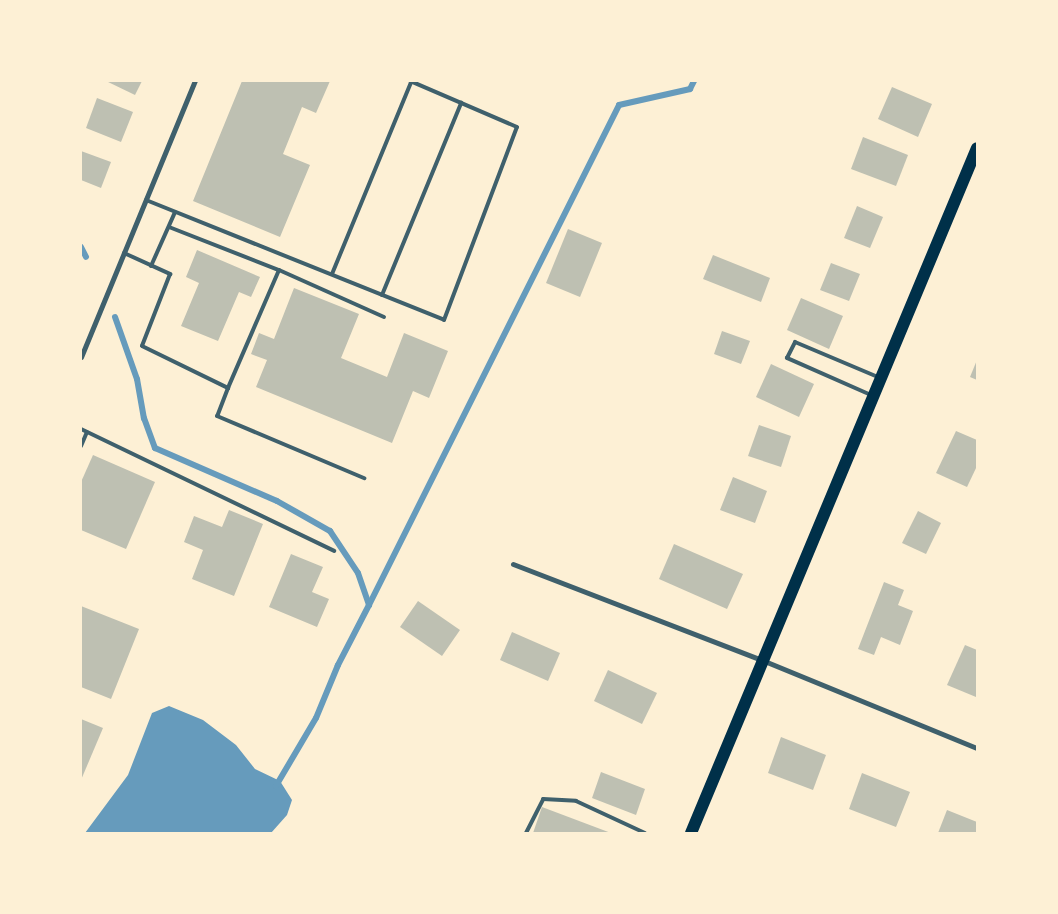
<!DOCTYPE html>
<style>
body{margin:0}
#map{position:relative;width:1058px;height:914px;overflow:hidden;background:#fdf0d5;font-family:"Noto Serif",serif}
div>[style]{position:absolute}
.water>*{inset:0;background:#669bbc}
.stream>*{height:6px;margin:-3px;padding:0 3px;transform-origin:3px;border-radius:3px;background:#669bbc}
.building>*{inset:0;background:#bec0b2}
.service>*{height:4px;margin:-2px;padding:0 2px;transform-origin:2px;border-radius:2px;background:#3f606c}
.minor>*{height:5px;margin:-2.5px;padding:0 2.5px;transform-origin:2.5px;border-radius:2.5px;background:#3f606c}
.primary>*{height:12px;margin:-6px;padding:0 6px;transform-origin:6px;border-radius:6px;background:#003049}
span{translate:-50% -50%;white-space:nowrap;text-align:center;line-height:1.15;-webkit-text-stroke:4.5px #fdf0d5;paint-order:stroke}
.frame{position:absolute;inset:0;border:82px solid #fdf0d5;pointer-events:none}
</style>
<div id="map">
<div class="water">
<i style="clip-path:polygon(169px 706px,203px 720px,236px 745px,255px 769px,280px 781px,292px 800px,287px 815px,271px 833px,85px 833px,128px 775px,152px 713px)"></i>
</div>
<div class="stream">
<i style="left:81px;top:247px;width:11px;rotate:63deg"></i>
<i style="left:115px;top:317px;width:66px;rotate:70.5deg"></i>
<i style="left:137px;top:379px;width:40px;rotate:80deg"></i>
<i style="left:144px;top:418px;width:32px;rotate:70deg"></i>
<i style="left:155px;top:448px;width:133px;rotate:23.5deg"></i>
<i style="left:277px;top:501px;width:61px;rotate:29.5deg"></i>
<i style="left:330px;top:531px;width:50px;rotate:56.3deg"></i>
<i style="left:358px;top:573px;width:34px;rotate:71deg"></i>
<i style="left:369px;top:605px;width:68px;rotate:117.3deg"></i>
<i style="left:338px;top:665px;width:57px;rotate:112.5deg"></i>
<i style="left:316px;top:718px;width:79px;rotate:120.5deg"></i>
<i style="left:369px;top:605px;width:559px;rotate:-63.43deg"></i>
<i style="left:619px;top:105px;width:73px;rotate:-12.7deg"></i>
<i style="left:690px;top:89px;width:9px;rotate:-63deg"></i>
</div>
<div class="building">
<i style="clip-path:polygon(106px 81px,142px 81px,135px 95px)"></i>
<i style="clip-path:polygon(242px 81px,330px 81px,316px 113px,302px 107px,283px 154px,310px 165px,280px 237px,193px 201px)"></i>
<i style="clip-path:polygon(892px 87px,932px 104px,918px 137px,878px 119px)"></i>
<i style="clip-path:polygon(97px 98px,133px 112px,121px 142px,86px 128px)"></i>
<i style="clip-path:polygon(863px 137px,908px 155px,896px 186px,851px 169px)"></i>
<i style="clip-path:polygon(81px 151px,111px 162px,101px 188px,81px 180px)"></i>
<i style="clip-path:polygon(857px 206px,883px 217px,870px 248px,844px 238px)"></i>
<i style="clip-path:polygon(568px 229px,602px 243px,580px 297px,546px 283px)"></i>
<i style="clip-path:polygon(197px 250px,260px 277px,251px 297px,239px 292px,218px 341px,181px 326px,199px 283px,186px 277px)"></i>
<i style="clip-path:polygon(713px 255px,770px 278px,761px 302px,703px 279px)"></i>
<i style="clip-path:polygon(831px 263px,860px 274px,849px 301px,820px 290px)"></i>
<i style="clip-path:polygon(294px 288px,359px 314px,341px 358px,387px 377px,404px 333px,448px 351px,429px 398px,413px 391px,392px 443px,256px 387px,267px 360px,251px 354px,259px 333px,274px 339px)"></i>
<i style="clip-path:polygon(801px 298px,843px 316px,829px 349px,787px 330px)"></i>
<i style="clip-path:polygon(722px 331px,750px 341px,741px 364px,714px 354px)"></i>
<i style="clip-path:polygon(977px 360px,977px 380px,970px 377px)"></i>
<i style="clip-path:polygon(771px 364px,814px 384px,799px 417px,756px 397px)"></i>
<i style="clip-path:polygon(759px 425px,791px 436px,781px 467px,748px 456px)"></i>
<i style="clip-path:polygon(956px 431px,977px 440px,977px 466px,967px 487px,936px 473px)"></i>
<i style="clip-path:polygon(93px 455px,155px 482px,126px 549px,81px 530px,81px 482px)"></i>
<i style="clip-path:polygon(733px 477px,767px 491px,755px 523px,720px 510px)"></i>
<i style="clip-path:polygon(229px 510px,263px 524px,234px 596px,192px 579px,203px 550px,184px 542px,194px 516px,222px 527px)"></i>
<i style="clip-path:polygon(918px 511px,941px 523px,926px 554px,902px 543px)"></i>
<i style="clip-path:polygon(674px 544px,743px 574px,727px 609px,659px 579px)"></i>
<i style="clip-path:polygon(291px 554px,323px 567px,312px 592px,329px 599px,317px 627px,269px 607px)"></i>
<i style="clip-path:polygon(884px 582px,904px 590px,898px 605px,913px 611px,900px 645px,881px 637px,874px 655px,858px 649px)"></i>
<i style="clip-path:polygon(418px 601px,460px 630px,442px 656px,400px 627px)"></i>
<i style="clip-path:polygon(81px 606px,139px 629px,111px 699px,81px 687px)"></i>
<i style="clip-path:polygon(512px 632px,560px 653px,548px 681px,500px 660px)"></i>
<i style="clip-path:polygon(965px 645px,977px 650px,976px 697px,947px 685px)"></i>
<i style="clip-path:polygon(608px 670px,657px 693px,642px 724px,594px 701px)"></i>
<i style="clip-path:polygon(81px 719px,103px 728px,81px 780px)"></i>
<i style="clip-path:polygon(781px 737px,826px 755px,813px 790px,768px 773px)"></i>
<i style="clip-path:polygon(601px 772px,645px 789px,636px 815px,592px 798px)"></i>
<i style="clip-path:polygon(862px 773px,910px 792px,896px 827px,849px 809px)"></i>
<i style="clip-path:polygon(542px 807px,611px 833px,533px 833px)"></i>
<i style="clip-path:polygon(947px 810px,977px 822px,977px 833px,938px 833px)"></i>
</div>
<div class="service">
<i style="left:146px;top:200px;width:321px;rotate:21.9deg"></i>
<i style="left:444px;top:320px;width:206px;rotate:-69.3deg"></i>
<i style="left:517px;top:127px;width:116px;rotate:-156.7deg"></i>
<i style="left:169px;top:227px;width:118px;rotate:21.4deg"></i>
<i style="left:279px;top:270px;width:129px;rotate:113.4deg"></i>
<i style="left:124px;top:253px;width:51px;rotate:24.5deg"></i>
<i style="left:170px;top:274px;width:77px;rotate:111.3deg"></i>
<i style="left:142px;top:346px;width:96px;rotate:26deg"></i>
<i style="left:228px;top:388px;width:30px;rotate:111deg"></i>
<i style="left:217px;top:416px;width:160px;rotate:22.9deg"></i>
<i style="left:151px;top:266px;width:59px;rotate:-66deg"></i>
<i style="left:279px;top:270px;width:115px;rotate:24.1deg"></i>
<i style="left:332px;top:274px;width:208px;rotate:-67.6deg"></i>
<i style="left:382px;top:295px;width:208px;rotate:-67.6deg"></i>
<i style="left:871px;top:395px;width:92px;rotate:-156.2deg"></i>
<i style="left:787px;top:358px;width:18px;rotate:-63deg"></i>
<i style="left:795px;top:342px;width:90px;rotate:22.9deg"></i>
<i style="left:81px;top:429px;width:281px;rotate:25.7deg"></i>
<i style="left:81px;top:446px;width:15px;rotate:-67deg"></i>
<i style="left:526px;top:833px;width:38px;rotate:-63deg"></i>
<i style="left:543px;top:799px;width:33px;rotate:3deg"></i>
<i style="left:576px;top:801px;width:76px;rotate:24.9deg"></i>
</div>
<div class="minor">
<i style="left:81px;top:357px;width:299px;rotate:-67.6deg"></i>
<i style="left:513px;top:564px;width:267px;rotate:21.1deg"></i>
<i style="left:762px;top:660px;width:232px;rotate:22.3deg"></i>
</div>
<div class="primary">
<i style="left:691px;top:833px;width:742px;rotate:-67.34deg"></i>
</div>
<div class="frame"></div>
</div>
